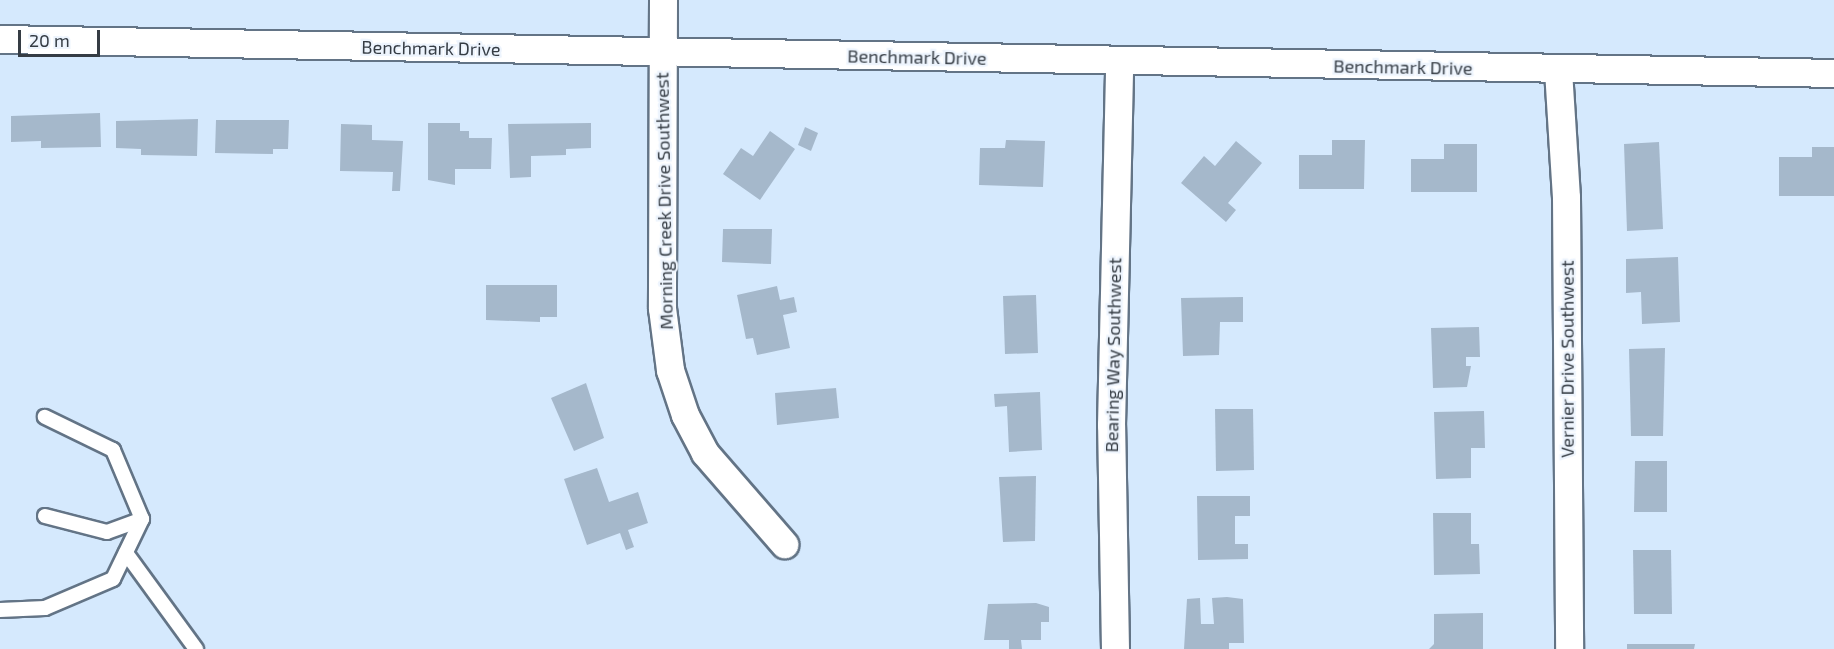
<!DOCTYPE html>
<style>
body{margin:0}
#map{position:relative;width:1834px;height:649px;overflow:hidden;background:#d5e9fd;font-family:"Exo 2",sans-serif}
div>[style]{position:absolute}
.building>*{inset:0;background:#a5b8cb}
.roads{filter:drop-shadow(2px 0 #637486) drop-shadow(-2px 0 #637486) drop-shadow(0 2px #637486) drop-shadow(0 -2px #637486)}
.lane>*{height:14px;margin:-7px;padding:0 7px;transform-origin:7px;border-radius:7px;background:#fff}
.street>*{height:27px;margin:-13.5px;padding:0 13.5px;transform-origin:13.5px;border-radius:13.5px;background:#fff}
span{translate:-50% -50%;white-space:nowrap;text-align:center;line-height:1.15;-webkit-text-stroke:4.5px #edf4fd;paint-order:stroke}
.street-label{font-size:18px;color:#353c44}
.scale{position:absolute;left:18px;top:30px;width:82px;height:27px;box-sizing:border-box;border:3px solid #353c44;border-top:0;padding-left:8px;font-size:18px;line-height:21px;white-space:nowrap;color:#353c44;-webkit-text-stroke:4px #edf4fd;paint-order:stroke}
</style>
<div id="map">
<div class="building">
<i style="clip-path:polygon(100px 113px,101px 147px,41px 148px,41px 141px,11px 142px,11px 116px)"></i>
<i style="clip-path:polygon(198px 119px,197px 156px,141px 155px,141px 149px,116px 148px,116px 121px)"></i>
<i style="clip-path:polygon(216px 120px,289px 120px,288px 149px,273px 149px,273px 154px,215px 153px)"></i>
<i style="clip-path:polygon(428px 123px,460px 123px,460px 131px,469px 131px,469px 138px,492px 138px,491px 169px,455px 169px,455px 185px,428px 180px)"></i>
<i style="clip-path:polygon(591px 123px,591px 148px,566px 149px,566px 155px,531px 156px,531px 177px,510px 178px,508px 124px)"></i>
<i style="clip-path:polygon(341px 124px,372px 125px,372px 140px,403px 141px,400px 191px,392px 191px,393px 172px,340px 171px)"></i>
<i style="clip-path:polygon(805px 127px,818px 133px,811px 151px,798px 145px)"></i>
<i style="clip-path:polygon(770px 131px,795px 149px,760px 200px,723px 174px,741px 148px,753px 156px)"></i>
<i style="clip-path:polygon(1006px 140px,1045px 141px,1043px 187px,979px 185px,980px 148px,1005px 148px)"></i>
<i style="clip-path:polygon(1332px 140px,1365px 140px,1364px 189px,1299px 189px,1299px 155px,1332px 155px)"></i>
<i style="clip-path:polygon(1236px 141px,1262px 163px,1228px 203px,1236px 210px,1226px 222px,1181px 183px,1204px 156px,1215px 166px)"></i>
<i style="clip-path:polygon(1659px 142px,1663px 229px,1627px 231px,1624px 144px)"></i>
<i style="clip-path:polygon(1444px 144px,1477px 144px,1477px 192px,1411px 192px,1411px 159px,1444px 159px)"></i>
<i style="clip-path:polygon(1812px 147px,1834px 147px,1834px 196px,1779px 196px,1779px 157px,1812px 157px)"></i>
<i style="clip-path:polygon(723px 229px,772px 229px,771px 264px,722px 262px)"></i>
<i style="clip-path:polygon(1678px 257px,1680px 322px,1642px 324px,1641px 292px,1626px 293px,1626px 259px)"></i>
<i style="clip-path:polygon(486px 285px,557px 285px,557px 317px,540px 317px,540px 322px,486px 320px)"></i>
<i style="clip-path:polygon(777px 286px,780px 300px,794px 297px,797px 312px,783px 315px,790px 348px,757px 355px,753px 338px,746px 339px,737px 295px)"></i>
<i style="clip-path:polygon(1036px 295px,1038px 353px,1005px 354px,1003px 296px)"></i>
<i style="clip-path:polygon(1243px 297px,1243px 322px,1220px 322px,1219px 355px,1183px 356px,1181px 298px)"></i>
<i style="clip-path:polygon(1479px 327px,1480px 357px,1466px 357px,1466px 366px,1471px 366px,1467px 387px,1433px 388px,1431px 328px)"></i>
<i style="clip-path:polygon(1665px 348px,1663px 436px,1631px 436px,1629px 349px)"></i>
<i style="clip-path:polygon(586px 383px,604px 438px,574px 451px,551px 398px)"></i>
<i style="clip-path:polygon(836px 388px,839px 418px,777px 425px,775px 393px)"></i>
<i style="clip-path:polygon(1040px 392px,1042px 450px,1009px 452px,1007px 406px,995px 407px,994px 394px)"></i>
<i style="clip-path:polygon(1215px 409px,1253px 409px,1254px 470px,1216px 471px)"></i>
<i style="clip-path:polygon(1484px 411px,1485px 448px,1471px 448px,1471px 478px,1436px 479px,1434px 412px)"></i>
<i style="clip-path:polygon(1635px 461px,1667px 461px,1667px 512px,1634px 512px)"></i>
<i style="clip-path:polygon(597px 468px,609px 502px,638px 492px,648px 523px,628px 530px,634px 547px,626px 550px,620px 533px,587px 545px,564px 479px)"></i>
<i style="clip-path:polygon(1036px 476px,1035px 541px,1003px 542px,999px 477px)"></i>
<i style="clip-path:polygon(1197px 496px,1250px 496px,1250px 516px,1235px 516px,1235px 544px,1248px 544px,1248px 559px,1198px 560px)"></i>
<i style="clip-path:polygon(1433px 513px,1471px 513px,1471px 544px,1479px 544px,1480px 574px,1434px 575px)"></i>
<i style="clip-path:polygon(1633px 550px,1671px 550px,1672px 614px,1634px 614px)"></i>
<i style="clip-path:polygon(1227px 597px,1243px 599px,1244px 643px,1229px 643px,1229px 649px,1184px 649px,1187px 599px,1200px 598px,1201px 624px,1214px 624px,1212px 598px)"></i>
<i style="clip-path:polygon(1036px 603px,1049px 607px,1049px 622px,1041px 622px,1041px 640px,1021px 640px,1022px 649px,1009px 649px,1009px 640px,984px 640px,988px 604px)"></i>
<i style="clip-path:polygon(1483px 613px,1483px 649px,1429px 649px,1434px 644px,1434px 614px)"></i>
<i style="clip-path:polygon(1627px 644px,1695px 644px,1694px 649px,1627px 649px)"></i>
</div>
<div class="roads">
<div class="lane">
<i style="left:45px;top:516px;width:64px;rotate:14.5deg"></i>
<i style="left:107px;top:532px;width:37px;rotate:-20deg"></i>
<i style="left:126px;top:553px;width:119px;rotate:53.9deg"></i>
<i style="left:0;top:610px;width:45px;rotate:-2.5deg"></i>
<i style="left:45px;top:608px;width:74px;rotate:-23.1deg"></i>
<i style="left:113px;top:579px;width:67px;rotate:-64.2deg"></i>
<i style="left:142px;top:519px;width:75px;rotate:-112.8deg"></i>
<i style="left:113px;top:450px;width:76px;rotate:-154.1deg"></i>
</div>
<div class="street">
<i style="left:663px;top:0;width:308px;rotate:90.2deg"></i>
<i style="left:662px;top:308px;width:63px;rotate:82.6deg"></i>
<i style="left:670px;top:370px;width:47px;rotate:71.6deg"></i>
<i style="left:685px;top:415px;width:43px;rotate:62.2deg"></i>
<i style="left:705px;top:453px;width:121px;rotate:49deg"></i>
<i style="left:0;top:39px;width:1834px;rotate:1.06deg"></i>
<i style="left:1558px;top:70px;width:127px;rotate:86.4deg"></i>
<i style="left:1566px;top:197px;width:452px;rotate:89.6deg"></i>
<i style="left:1115px;top:649px;width:224px;rotate:-91deg"></i>
<i style="left:1111px;top:425px;width:364px;rotate:-88.7deg"></i>
</div>
</div>
<div class="street-label">
<span style="left:431px;top:48px;rotate:1deg">Benchmark Drive</span>
<span style="left:917px;top:57px;rotate:1deg">Benchmark Drive</span>
<span style="left:1403px;top:67px;rotate:1deg">Benchmark Drive</span>
<span style="left:664px;top:201px;rotate:-91deg">Morning Creek Drive Southwest</span>
<span style="left:1113px;top:355px;rotate:-89deg">Bearing Way Southwest</span>
<span style="left:1567px;top:359px;rotate:-90deg">Vernier Drive Southwest</span>
</div>
<div class="scale">20 m</div>
</div>
